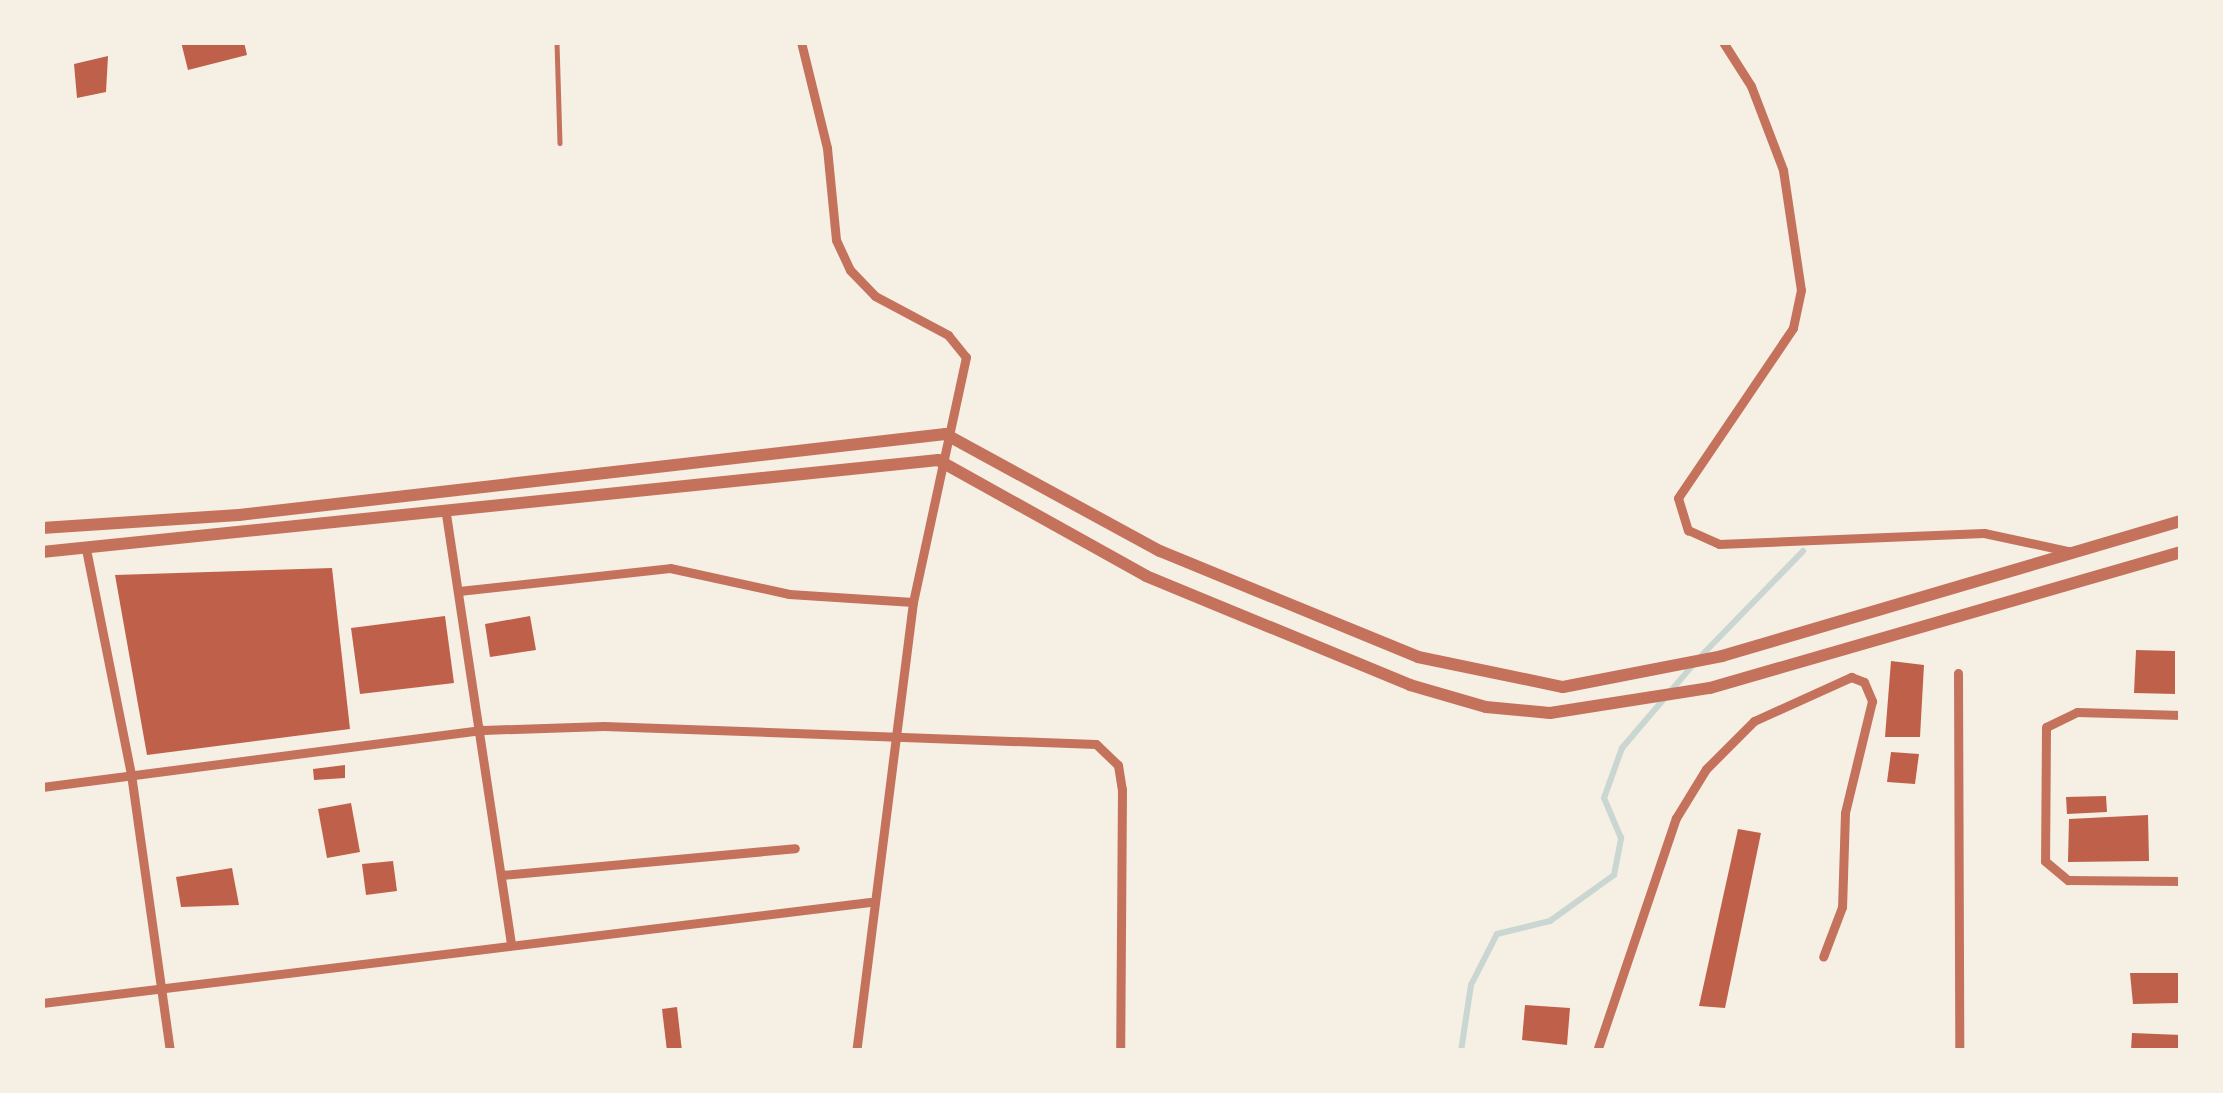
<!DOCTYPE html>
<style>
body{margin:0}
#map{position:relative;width:2223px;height:1093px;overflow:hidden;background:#f6efe4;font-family:Signika,sans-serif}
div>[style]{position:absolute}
.stream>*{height:6px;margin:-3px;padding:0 3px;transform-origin:3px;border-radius:3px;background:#c9d6d2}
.building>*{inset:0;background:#bf614a}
.service>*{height:4.5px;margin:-2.25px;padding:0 2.25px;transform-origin:2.25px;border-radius:2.25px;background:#c5725c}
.minor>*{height:9px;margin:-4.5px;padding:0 4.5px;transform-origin:4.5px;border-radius:4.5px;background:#c5725c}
.tertiary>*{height:12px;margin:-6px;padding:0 6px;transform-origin:6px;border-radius:6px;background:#c5725c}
span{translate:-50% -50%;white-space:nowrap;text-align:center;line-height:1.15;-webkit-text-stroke:9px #f6efe4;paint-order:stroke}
.frame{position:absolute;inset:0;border:45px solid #f6efe4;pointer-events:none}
</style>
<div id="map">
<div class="stream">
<i style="left:1702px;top:655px;width:145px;rotate:-45.8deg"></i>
<i style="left:1461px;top:1051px;width:67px;rotate:-81.4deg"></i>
<i style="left:1471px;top:985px;width:57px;rotate:-63deg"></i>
<i style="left:1497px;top:934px;width:55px;rotate:-13.8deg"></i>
<i style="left:1550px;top:921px;width:79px;rotate:-35.7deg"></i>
<i style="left:1614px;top:875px;width:38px;rotate:-79deg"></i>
<i style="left:1621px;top:838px;width:43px;rotate:-113deg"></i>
<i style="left:1604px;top:798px;width:53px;rotate:-70.2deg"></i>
<i style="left:1622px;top:748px;width:109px;rotate:-49.5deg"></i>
</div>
<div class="building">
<i style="clip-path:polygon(181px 42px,244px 42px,247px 55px,188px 70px)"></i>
<i style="clip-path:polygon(108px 56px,106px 92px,77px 98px,74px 64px)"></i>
<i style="clip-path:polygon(332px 568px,350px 729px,147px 755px,115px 575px)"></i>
<i style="clip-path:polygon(445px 616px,454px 683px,360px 694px,351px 628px)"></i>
<i style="clip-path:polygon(530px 616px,536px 650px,490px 657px,485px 624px)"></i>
<i style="clip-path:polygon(2136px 650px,2175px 651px,2175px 694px,2134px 693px)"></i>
<i style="clip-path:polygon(1891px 661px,1924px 665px,1920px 737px,1885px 737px)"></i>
<i style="clip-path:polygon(1891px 752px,1919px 754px,1915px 784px,1887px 782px)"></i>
<i style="clip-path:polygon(345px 765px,345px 778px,314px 780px,313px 769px)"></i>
<i style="clip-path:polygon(2106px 796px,2107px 812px,2067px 814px,2066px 797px)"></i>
<i style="clip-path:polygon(351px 803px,360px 852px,327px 858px,318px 809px)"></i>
<i style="clip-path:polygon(2148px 815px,2149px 861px,2068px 862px,2069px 819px)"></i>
<i style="clip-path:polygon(1738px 829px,1761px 833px,1725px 1008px,1699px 1006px)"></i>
<i style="clip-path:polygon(393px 861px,397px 891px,366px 895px,362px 864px)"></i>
<i style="clip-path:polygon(232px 868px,239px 905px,181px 907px,176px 877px)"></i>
<i style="clip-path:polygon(2130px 973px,2181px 973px,2178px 1003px,2133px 1004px)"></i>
<i style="clip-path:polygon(1525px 1005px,1570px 1008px,1567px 1045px,1522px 1040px)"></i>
<i style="clip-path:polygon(677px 1007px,682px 1051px,667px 1051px,662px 1009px)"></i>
<i style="clip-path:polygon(2132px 1033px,2181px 1035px,2181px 1051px,2131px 1051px)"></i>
</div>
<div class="service">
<i style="left:557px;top:42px;width:101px;rotate:88.3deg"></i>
</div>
<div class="minor">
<i style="left:801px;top:42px;width:109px;rotate:76.2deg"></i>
<i style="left:827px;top:148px;width:92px;rotate:84.4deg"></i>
<i style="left:836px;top:240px;width:33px;rotate:65deg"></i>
<i style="left:850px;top:270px;width:36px;rotate:46deg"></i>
<i style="left:875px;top:296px;width:83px;rotate:28.1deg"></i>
<i style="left:948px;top:335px;width:28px;rotate:51deg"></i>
<i style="left:966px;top:357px;width:251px;rotate:102.2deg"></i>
<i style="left:913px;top:602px;width:453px;rotate:97.2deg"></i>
<i style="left:1723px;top:42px;width:52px;rotate:57.5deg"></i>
<i style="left:1751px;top:86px;width:90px;rotate:69.1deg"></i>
<i style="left:1783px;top:170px;width:121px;rotate:81.5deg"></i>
<i style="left:1801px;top:290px;width:39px;rotate:102deg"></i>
<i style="left:1793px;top:328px;width:205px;rotate:124.1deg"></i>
<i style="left:1678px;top:498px;width:34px;rotate:73deg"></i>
<i style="left:1688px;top:530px;width:34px;rotate:24deg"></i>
<i style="left:1719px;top:544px;width:265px;rotate:-2.4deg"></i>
<i style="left:1984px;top:533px;width:91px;rotate:12.1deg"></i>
<i style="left:446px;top:514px;width:433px;rotate:81.4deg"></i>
<i style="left:86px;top:549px;width:229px;rotate:78.7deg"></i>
<i style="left:131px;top:774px;width:280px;rotate:82deg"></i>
<i style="left:459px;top:591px;width:212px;rotate:-6.2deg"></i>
<i style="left:670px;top:568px;width:122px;rotate:12.3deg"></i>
<i style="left:789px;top:594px;width:124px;rotate:3.7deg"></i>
<i style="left:1958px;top:673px;width:378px;rotate:89.8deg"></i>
<i style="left:2181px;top:715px;width:104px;rotate:-178.3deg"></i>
<i style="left:2077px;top:712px;width:34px;rotate:154deg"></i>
<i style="left:2046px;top:727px;width:134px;rotate:90.4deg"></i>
<i style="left:2045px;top:861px;width:30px;rotate:40deg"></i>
<i style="left:2068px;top:880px;width:113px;rotate:0.5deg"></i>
<i style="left:42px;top:787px;width:445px;rotate:-7.4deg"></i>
<i style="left:483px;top:730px;width:121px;rotate:-1.9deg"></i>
<i style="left:604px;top:726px;width:492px;rotate:2.1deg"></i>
<i style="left:1096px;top:744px;width:30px;rotate:44deg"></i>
<i style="left:1118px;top:765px;width:24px;rotate:81deg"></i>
<i style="left:1122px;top:789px;width:262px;rotate:90.4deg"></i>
<i style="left:501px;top:875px;width:295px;rotate:-5.2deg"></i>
<i style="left:42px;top:1003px;width:834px;rotate:-6.95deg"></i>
<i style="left:1597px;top:1051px;width:246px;rotate:-71.3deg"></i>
<i style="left:1676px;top:818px;width:57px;rotate:-58.5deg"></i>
<i style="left:1706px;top:769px;width:68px;rotate:-45deg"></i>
<i style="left:1754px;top:721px;width:107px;rotate:-24.4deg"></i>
<i style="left:1851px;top:677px;width:14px;rotate:21deg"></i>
<i style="left:1864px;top:682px;width:21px;rotate:67deg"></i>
<i style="left:1872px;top:701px;width:115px;rotate:103.6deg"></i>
<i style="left:1845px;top:813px;width:94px;rotate:91.8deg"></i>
<i style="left:1842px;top:907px;width:53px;rotate:110.8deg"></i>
</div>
<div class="tertiary">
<i style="left:42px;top:528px;width:197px;rotate:-3.8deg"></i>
<i style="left:239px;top:515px;width:711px;rotate:-6.54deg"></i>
<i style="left:945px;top:434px;width:245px;rotate:28.6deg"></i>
<i style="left:1160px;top:551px;width:279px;rotate:22.3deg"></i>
<i style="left:1418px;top:657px;width:148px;rotate:11.7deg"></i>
<i style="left:1563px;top:687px;width:162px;rotate:-11deg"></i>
<i style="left:1722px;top:656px;width:478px;rotate:-16.4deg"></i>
<i style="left:42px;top:552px;width:901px;rotate:-5.86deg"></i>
<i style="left:938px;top:460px;width:238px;rotate:29.1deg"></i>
<i style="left:1146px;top:576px;width:286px;rotate:22.4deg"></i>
<i style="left:1410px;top:685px;width:79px;rotate:16.1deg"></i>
<i style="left:1486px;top:707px;width:64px;rotate:5.4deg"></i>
<i style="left:1550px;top:713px;width:162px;rotate:-8.9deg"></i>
<i style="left:1710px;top:688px;width:490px;rotate:-16.1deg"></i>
</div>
<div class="frame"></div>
</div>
